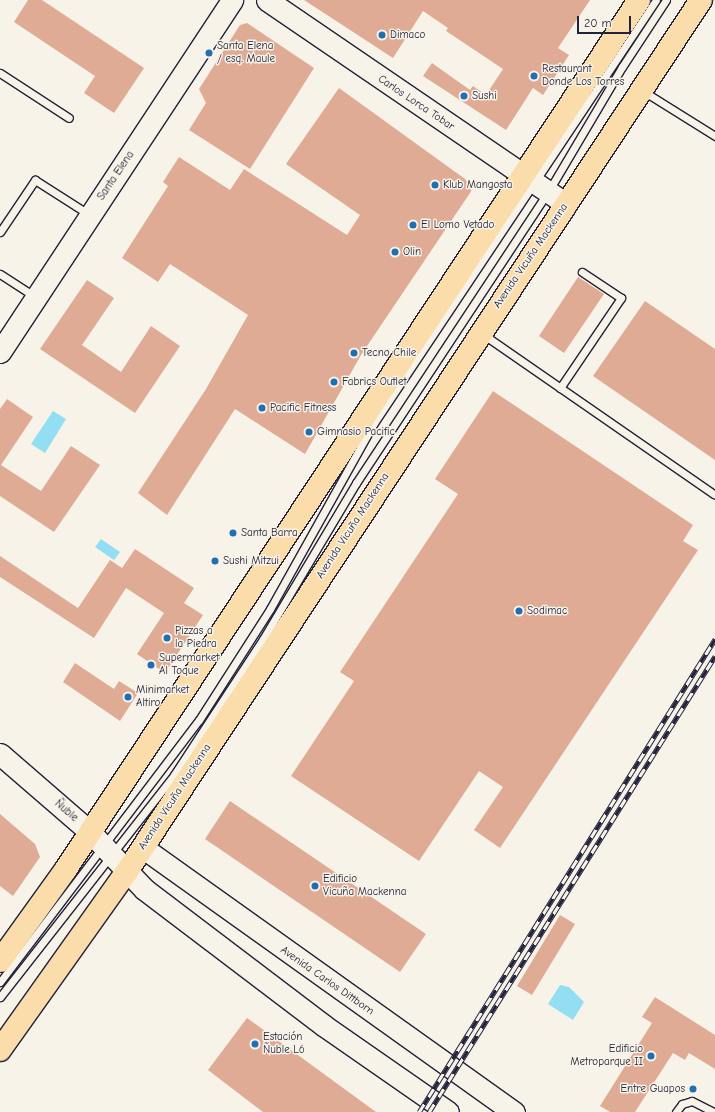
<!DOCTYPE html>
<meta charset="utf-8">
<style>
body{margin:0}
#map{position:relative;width:715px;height:1112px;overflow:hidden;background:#f7f3e8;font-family:"Comic Neue",sans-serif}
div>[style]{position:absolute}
.water>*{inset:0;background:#92def3}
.building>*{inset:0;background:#e0ab95}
.roads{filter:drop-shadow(1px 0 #22223b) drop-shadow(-1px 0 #22223b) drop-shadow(0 1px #22223b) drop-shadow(0 -1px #22223b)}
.lane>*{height:7px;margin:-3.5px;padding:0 3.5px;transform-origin:3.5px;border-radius:3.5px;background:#f7f3e8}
.secondary>*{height:21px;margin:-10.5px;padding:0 10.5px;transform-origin:10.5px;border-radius:10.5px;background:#f7f3e8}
.primary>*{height:22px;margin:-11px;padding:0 11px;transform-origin:11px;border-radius:11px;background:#fbddab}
.rail>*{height:4.5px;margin-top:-2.25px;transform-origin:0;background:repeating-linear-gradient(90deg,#f7f3e8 0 9px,#22223b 0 18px);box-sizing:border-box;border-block:1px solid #22223b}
.dots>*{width:11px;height:11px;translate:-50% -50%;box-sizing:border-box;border:2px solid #f7f3e8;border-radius:50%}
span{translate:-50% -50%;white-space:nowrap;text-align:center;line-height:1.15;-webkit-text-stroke:3px #f7f3e8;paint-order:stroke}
.poi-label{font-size:11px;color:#22223b}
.left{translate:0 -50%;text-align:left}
.right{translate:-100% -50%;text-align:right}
.street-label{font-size:11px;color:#22223b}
.scale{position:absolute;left:577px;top:16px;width:54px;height:18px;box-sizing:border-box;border:2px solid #22223b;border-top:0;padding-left:5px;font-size:12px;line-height:14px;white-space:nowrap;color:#22223b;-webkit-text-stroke:3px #f7f3e8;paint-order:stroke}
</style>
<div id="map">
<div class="water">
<i style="clip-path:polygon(53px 411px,66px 419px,45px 453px,31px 444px)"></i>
<i style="clip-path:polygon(101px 539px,120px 552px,114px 560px,95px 547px)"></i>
<i style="clip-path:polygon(560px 985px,569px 987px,584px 1002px,573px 1020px,548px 1004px)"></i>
</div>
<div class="building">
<i style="clip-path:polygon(28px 0,42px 0,144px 68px,114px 113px,84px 93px,95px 76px,14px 22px)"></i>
<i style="clip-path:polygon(304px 0,590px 0,558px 48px,569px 55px,543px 95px,533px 88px,506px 130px,423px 76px,432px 63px,470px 90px,473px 86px,486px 95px,503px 69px,446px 31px,448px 28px,423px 11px,393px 58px)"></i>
<i style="clip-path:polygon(247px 23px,314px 68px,250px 169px,189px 130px,206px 103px,199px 89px,240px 25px)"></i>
<i style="clip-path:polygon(339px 88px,465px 179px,472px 190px,361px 355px,305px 454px,235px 409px,167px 515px,138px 493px,206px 389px,248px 315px,170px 264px,158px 282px,122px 258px,168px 186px,163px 182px,179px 157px,230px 190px,244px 169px,347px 235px,360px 215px,286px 164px)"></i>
<i style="clip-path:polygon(578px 277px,604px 294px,564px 353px,539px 336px)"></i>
<i style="clip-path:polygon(87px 280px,114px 298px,82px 345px,121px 372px,151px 326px,180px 346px,135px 413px,40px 349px)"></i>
<i style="clip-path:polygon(645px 301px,715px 349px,715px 460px,593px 376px)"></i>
<i style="clip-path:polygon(493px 391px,693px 525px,683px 541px,698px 550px,500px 848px,474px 830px,503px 787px,479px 771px,419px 861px,291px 776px,354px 681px,340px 672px,458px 494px,435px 479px)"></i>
<i style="clip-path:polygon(7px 399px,33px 417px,1px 465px,41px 491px,71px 446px,100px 465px,54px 532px,0 496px,0 409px)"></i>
<i style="clip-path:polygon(135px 549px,194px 588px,184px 603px,203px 615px,165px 673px,137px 654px,164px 613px,126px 588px,94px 638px,0 577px,0 556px,78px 608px,110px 560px,122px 568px)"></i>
<i style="clip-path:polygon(75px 663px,114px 689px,119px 681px,138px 693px,120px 721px,63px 682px)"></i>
<i style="clip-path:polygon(230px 801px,426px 934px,400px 972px,205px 839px)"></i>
<i style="clip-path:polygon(0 814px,35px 844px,40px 857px,13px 896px,0 886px)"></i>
<i style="clip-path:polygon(560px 915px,575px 924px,532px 995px,517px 986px)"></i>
<i style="clip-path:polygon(655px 997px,715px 1035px,715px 1069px,689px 1053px,685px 1060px,673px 1053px,635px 1112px,610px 1112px,600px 1106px,652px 1023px,642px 1017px)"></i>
<i style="clip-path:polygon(247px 1018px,376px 1112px,263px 1112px,208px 1070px)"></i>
</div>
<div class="roads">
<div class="lane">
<i style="left:0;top:73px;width:82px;rotate:33.1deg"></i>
<i style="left:643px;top:91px;width:85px;rotate:32deg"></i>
<i style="left:0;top:232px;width:63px;rotate:-56.1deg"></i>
<i style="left:35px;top:180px;width:65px;rotate:32.5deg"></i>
<i style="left:0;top:274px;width:40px;rotate:32.9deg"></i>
<i style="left:484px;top:335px;width:280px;rotate:34.7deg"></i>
<i style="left:560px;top:388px;width:109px;rotate:-55.9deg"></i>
<i style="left:621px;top:298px;width:47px;rotate:-146.3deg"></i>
<i style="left:0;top:982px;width:329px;rotate:-52.8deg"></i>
<i style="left:199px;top:720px;width:132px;rotate:-57.4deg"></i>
<i style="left:270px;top:609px;width:213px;rotate:-60.8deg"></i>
<i style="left:374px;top:423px;width:508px;rotate:-56.31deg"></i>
<i style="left:0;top:997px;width:282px;rotate:-51.9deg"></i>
<i style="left:174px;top:775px;width:163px;rotate:-56.8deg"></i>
<i style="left:263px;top:639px;width:182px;rotate:-59.2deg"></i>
<i style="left:356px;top:483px;width:349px;rotate:-56.6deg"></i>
<i style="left:548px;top:192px;width:145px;rotate:-59.4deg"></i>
<i style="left:622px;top:67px;width:80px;rotate:-56.7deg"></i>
<i style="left:676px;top:1112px;width:10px;rotate:-53deg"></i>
<i style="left:682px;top:1104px;width:10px;rotate:-17deg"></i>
<i style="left:692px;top:1101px;width:25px;rotate:27deg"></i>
</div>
<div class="secondary">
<i style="left:267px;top:0;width:362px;rotate:34.3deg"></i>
<i style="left:0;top:352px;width:422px;rotate:-56.6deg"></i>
<i style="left:0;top:754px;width:119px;rotate:40.9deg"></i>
<i style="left:90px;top:832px;width:79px;rotate:46.5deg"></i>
<i style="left:144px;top:889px;width:225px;rotate:37.2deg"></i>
<i style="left:323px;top:1025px;width:152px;rotate:34.8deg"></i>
<i style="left:142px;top:847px;width:457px;rotate:35.5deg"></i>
</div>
<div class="primary">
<i style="left:0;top:961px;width:113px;rotate:-54.3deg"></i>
<i style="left:66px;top:869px;width:1041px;rotate:-56.6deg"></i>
<i style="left:0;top:1050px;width:217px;rotate:-54.6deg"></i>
<i style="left:126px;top:873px;width:1045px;rotate:-56.63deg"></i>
</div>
</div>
<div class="rail">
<i style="left:419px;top:1112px;width:558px;rotate:-57.96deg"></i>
<i style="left:429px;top:1112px;width:538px;rotate:-57.9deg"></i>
</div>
<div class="dots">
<i style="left:382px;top:35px;background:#1f6fb2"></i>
<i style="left:209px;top:53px;background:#1f6fb2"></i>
<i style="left:534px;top:76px;background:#1f6fb2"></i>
<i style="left:464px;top:96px;background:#1f6fb2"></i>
<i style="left:435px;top:185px;background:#1f6fb2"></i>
<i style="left:413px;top:225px;background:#1f6fb2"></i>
<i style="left:395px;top:252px;background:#1f6fb2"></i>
<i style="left:354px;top:353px;background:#1f6fb2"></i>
<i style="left:334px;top:382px;background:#1f6fb2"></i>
<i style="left:262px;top:408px;background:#1f6fb2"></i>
<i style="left:309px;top:432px;background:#1f6fb2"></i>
<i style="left:233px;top:533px;background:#1f6fb2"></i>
<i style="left:215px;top:561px;background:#1f6fb2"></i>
<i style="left:519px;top:611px;background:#1f6fb2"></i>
<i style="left:167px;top:638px;background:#1f6fb2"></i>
<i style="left:151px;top:665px;background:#1f6fb2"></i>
<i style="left:128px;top:697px;background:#1f6fb2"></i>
<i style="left:315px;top:886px;background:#1f6fb2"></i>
<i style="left:255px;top:1044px;background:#1f6fb2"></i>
<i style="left:651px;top:1056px;background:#1f6fb2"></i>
<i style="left:693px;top:1089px;background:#1f6fb2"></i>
</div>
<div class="poi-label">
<span class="left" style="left:390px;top:35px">Dimaco</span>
<span class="left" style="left:217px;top:53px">Santa Elena<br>/ esq. Maule</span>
<span class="left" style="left:542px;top:76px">Restaurant<br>Donde Los Torres</span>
<span class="left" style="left:472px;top:96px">Sushi</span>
<span class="left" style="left:443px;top:185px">Klub Mangosta</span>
<span class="left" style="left:421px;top:225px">El Lomo Vetado</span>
<span class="left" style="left:403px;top:252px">Olin</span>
<span class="left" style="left:362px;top:353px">Tecno Chile</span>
<span class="left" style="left:342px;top:382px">Fabrics Outlet</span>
<span class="left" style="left:270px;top:408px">Pacific Fitness</span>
<span class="left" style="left:317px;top:432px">Gimnasio Pacific</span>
<span class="left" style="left:241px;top:533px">Santa Barra</span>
<span class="left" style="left:223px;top:561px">Sushi Mitzui</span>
<span class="left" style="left:527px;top:611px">Sodimac</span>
<span class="left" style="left:175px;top:638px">Pizzas a<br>la Piedra</span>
<span class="left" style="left:159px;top:665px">Supermarket<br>Al Toque</span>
<span class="left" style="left:136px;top:697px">Minimarket<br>Altiro</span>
<span class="left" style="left:323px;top:886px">Edificio<br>Vicuña Mackenna</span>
<span class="left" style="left:263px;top:1044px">Estación<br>Ñuble L6</span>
<span class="right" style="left:643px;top:1056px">Edificio<br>Metroparque II</span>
<span class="right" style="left:685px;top:1089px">Entre Guapos</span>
</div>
<div class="street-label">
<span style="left:416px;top:103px;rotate:34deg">Carlos Lorca Tobar</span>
<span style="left:116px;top:176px;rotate:-56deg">Santa Elena</span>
<span style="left:531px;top:256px;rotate:-56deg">Avenida Vicuña Mackenna</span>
<span style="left:353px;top:526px;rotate:-57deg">Avenida Vicuña Mackenna</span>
<span style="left:175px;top:797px;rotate:-57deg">Avenida Vicuña Mackenna</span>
<span style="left:66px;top:811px;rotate:41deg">Ñuble</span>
<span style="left:327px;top:981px;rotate:35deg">Avenida Carlos Dittborn</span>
</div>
<div class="scale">20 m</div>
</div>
